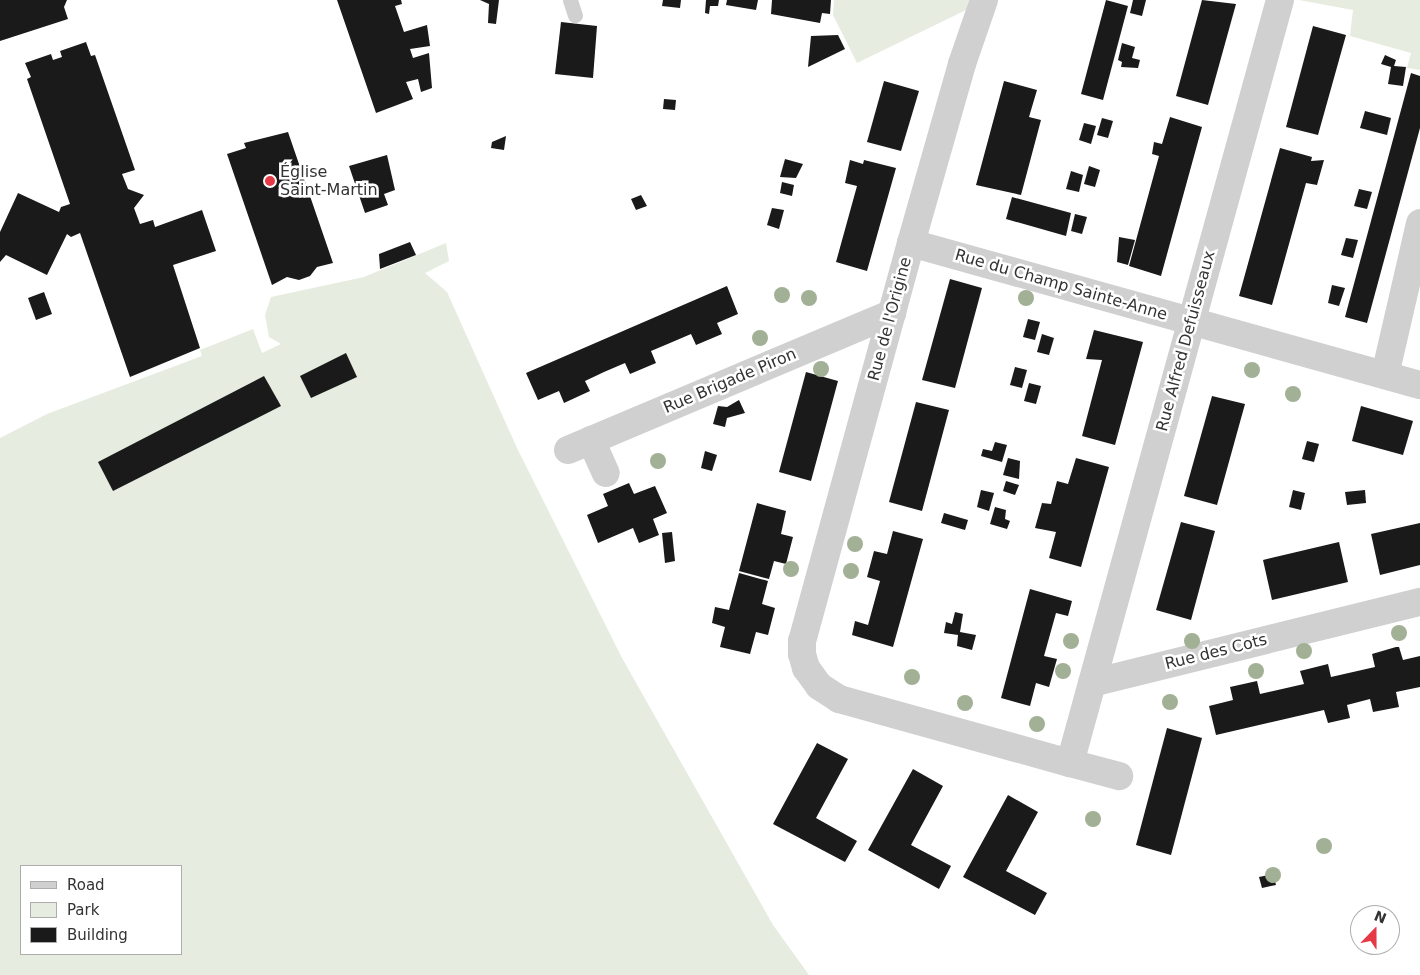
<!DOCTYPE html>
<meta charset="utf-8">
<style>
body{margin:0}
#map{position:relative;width:1420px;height:975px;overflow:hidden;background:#fff;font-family:"DejaVu Sans",sans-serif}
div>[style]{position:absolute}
.green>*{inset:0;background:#e6ecdf}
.building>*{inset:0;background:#1a1a1a}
.service>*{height:15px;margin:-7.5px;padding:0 7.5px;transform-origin:7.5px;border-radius:7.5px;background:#d0d0d0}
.minor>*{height:28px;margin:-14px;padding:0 14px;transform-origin:14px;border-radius:14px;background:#d0d0d0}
.trees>*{width:16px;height:16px;margin:-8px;border-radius:50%;background:#a2b095}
.dots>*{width:14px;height:14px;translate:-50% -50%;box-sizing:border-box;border:2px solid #fff;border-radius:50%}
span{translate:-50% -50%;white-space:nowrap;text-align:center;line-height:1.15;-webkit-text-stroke:5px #fff;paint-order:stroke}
.poi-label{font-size:16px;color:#333}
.left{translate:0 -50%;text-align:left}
.street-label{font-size:16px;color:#333}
.legend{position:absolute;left:20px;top:865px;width:162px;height:90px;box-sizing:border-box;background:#fff;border:1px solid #adadad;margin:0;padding:6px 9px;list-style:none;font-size:15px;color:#333}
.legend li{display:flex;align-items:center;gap:10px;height:25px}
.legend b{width:25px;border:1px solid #adadad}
.north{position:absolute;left:1350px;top:905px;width:50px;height:50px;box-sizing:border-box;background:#fff;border:1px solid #adadad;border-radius:50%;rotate:22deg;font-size:14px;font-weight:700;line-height:20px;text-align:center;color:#333}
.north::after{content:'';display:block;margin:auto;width:18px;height:22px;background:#e63946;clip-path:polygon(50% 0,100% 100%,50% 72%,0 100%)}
</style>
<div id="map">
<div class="green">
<i style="clip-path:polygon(834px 0,969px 0,966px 10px,857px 63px,833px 15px)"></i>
<i style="clip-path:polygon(1299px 0,1420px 0,1420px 70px,1407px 68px,1411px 53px,1350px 36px,1353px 10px)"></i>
<i style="clip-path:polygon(evenodd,446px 243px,449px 261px,425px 273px,447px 292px,517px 448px,622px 658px,773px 925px,809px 975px,0 975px,0 438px,47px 414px,202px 356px,200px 350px,253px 329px,262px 353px,281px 344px,269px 337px,265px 315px,271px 297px,364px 277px,446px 243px,21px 866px,181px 866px,181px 954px,21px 954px,21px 866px)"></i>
</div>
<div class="building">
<i style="clip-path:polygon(0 0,67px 0,64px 7px,68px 19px,0 41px)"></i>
<i style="clip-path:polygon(337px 0,401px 0,402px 4px,395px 6px,404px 32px,427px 25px,430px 46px,410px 49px,413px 58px,429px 53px,432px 88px,421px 92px,418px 79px,406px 82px,413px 99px,376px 113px)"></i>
<i style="clip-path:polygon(480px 0,499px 0,496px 24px,488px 23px,489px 4px)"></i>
<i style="clip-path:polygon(663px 0,681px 0,680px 8px,662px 6px)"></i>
<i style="clip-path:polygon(706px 0,719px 0,718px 6px,710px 6px,709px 14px,705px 13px)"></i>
<i style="clip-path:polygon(727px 0,758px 0,756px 10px,726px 5px)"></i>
<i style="clip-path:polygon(772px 0,831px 0,830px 14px,822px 13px,820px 23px,771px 14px)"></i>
<i style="clip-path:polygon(1106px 0,1128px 6px,1103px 100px,1081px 94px)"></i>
<i style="clip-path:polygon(1133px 0,1146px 0,1142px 16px,1130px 13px)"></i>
<i style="clip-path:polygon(1202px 0,1236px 4px,1208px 105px,1176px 96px)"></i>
<i style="clip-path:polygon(561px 22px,597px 26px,593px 78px,555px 74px)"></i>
<i style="clip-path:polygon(1313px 26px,1346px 35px,1318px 135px,1286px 127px)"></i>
<i style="clip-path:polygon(838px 35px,845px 49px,808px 67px,811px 36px)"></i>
<i style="clip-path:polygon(86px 42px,91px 56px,95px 55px,135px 170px,122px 174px,128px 189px,144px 195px,134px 208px,140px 224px,153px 220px,155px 227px,202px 210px,216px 251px,173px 265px,200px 348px,130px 377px,80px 233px,71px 237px,67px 234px,47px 275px,6px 255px,0 262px,0 232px,18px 193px,59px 212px,61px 207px,70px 204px,27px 79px,31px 77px,25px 63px,51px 54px,53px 60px,62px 57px,60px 51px)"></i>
<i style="clip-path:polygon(1122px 43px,1135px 47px,1132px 58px,1140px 60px,1138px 68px,1121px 67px,1122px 62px,1118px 60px)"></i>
<i style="clip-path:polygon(1385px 55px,1396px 60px,1394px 66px,1406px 67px,1403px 86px,1388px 84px,1391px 67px,1381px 64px)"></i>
<i style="clip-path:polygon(1411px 73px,1420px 76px,1420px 128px,1367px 323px,1345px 317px)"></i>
<i style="clip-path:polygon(884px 81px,919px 91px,901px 151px,867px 142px)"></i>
<i style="clip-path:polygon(1004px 81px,1037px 90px,1029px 117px,1041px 120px,1021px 195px,976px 185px)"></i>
<i style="clip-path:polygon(664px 99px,676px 100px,675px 110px,663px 109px)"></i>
<i style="clip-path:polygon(1365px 111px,1391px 118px,1387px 135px,1360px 128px)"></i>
<i style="clip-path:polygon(1170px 117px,1202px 127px,1161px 276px,1129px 266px,1159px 156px,1152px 154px,1154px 142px,1162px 144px)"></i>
<i style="clip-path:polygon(1102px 118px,1113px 121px,1108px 138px,1097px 135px)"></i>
<i style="clip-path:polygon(1084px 123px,1096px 126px,1091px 144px,1079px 140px)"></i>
<i style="clip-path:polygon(288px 132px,333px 263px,317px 267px,310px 276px,299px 280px,287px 277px,272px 285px,227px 154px,246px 148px,244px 143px)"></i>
<i style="clip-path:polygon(506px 136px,504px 150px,491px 148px,492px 142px)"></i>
<i style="clip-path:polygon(1280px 148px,1312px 157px,1311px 161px,1324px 160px,1317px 185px,1306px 183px,1272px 305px,1239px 296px)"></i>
<i style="clip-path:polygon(387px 155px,395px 190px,384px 194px,388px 205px,365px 213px,349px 166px)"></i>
<i style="clip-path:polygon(785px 159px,803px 164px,796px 178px,780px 177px)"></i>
<i style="clip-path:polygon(850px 160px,863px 164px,864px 160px,896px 168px,867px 271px,836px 262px,857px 186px,845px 183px)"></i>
<i style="clip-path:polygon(1089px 166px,1100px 170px,1095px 187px,1084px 184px)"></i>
<i style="clip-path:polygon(1071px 171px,1083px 175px,1079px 192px,1066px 189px)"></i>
<i style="clip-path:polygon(782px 182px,794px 185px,792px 196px,780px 193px)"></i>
<i style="clip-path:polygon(1359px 189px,1372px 192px,1367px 209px,1354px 206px)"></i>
<i style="clip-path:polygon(641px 195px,647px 206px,636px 210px,631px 199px)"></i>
<i style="clip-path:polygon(1012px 197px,1071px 213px,1066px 236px,1006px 219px)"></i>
<i style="clip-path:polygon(772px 208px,784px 210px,779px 229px,767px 225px)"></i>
<i style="clip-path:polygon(1075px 214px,1087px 217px,1082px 234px,1071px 231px)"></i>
<i style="clip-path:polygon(1119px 237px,1135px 240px,1128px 265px,1117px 262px)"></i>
<i style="clip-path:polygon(1346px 238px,1358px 240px,1353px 258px,1341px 255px)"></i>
<i style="clip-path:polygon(410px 242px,416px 255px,380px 269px,379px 254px)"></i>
<i style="clip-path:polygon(950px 279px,982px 288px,955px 388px,922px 380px)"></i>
<i style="clip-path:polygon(1332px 285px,1345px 288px,1339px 306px,1328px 303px)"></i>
<i style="clip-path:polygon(727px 286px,738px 314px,717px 323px,722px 334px,696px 345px,691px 334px,670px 343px,651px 351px,656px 363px,630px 374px,625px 363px,604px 372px,585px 381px,590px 391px,564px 403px,559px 391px,538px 400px,526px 373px)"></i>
<i style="clip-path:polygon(44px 292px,52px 314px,36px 320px,28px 298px)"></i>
<i style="clip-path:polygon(1028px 319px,1040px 322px,1035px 340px,1023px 337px)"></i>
<i style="clip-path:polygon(1094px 330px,1143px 342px,1115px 445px,1082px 436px,1102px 360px,1086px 359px)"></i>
<i style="clip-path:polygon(1042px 334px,1054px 338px,1049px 355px,1037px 352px)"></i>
<i style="clip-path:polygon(346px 353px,357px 377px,311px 398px,300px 376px)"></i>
<i style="clip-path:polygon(1015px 367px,1027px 370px,1022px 388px,1010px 385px)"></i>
<i style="clip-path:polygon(806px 372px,838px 381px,811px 481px,779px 472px)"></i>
<i style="clip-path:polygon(264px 376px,281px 406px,113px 491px,98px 462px)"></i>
<i style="clip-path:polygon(1029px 383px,1041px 386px,1036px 404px,1024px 401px)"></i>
<i style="clip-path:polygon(1212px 396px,1245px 404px,1217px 505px,1184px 496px)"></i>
<i style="clip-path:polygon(739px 400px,745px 413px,727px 418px,725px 427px,713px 424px,718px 406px,727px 407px)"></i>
<i style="clip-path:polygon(916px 402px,949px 410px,922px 511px,889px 502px)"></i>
<i style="clip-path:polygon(1361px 406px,1413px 421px,1403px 455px,1352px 441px)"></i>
<i style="clip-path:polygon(1307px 441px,1319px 444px,1314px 462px,1302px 459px)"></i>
<i style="clip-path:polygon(995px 442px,1007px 445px,1002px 462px,981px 456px,983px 449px,992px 451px)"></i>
<i style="clip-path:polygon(705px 451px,717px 455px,712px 471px,701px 468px)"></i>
<i style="clip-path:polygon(1008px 458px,1020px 461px,1019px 479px,1003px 475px)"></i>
<i style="clip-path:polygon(1076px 458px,1109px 467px,1081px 567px,1049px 558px,1056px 532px,1035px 528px,1042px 503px,1051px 504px,1057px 481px,1068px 484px)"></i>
<i style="clip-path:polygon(1006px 481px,1019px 485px,1015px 495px,1003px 491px)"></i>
<i style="clip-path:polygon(629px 483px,634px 494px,655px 486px,667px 513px,653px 519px,659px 535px,639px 543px,633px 528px,598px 543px,587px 515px,608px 506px,603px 494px)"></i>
<i style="clip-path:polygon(981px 490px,994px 493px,989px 511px,977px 507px)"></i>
<i style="clip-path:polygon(1293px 490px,1305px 493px,1301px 510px,1289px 507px)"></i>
<i style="clip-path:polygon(1365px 490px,1366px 503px,1347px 505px,1345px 492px)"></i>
<i style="clip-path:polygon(757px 503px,786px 511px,781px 534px,793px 537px,786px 564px,774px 561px,769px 579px,739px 571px)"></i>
<i style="clip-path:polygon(995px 507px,1006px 510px,1005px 519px,1010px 521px,1007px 529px,990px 524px)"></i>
<i style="clip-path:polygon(944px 513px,968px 520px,965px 530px,941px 523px)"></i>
<i style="clip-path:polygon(1181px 522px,1215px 531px,1191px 620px,1156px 610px)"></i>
<i style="clip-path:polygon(1420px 523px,1420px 565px,1380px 575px,1371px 534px)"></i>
<i style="clip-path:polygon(893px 531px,923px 539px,893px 647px,852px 635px,855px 621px,868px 625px,880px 581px,867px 577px,874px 551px,887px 554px)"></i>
<i style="clip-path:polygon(672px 532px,675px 561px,665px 563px,662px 533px)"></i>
<i style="clip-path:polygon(1339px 542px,1348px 582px,1272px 600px,1263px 560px)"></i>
<i style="clip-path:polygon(739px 573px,768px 581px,762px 604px,775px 608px,768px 635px,756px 632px,750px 654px,720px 647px,725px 627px,712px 623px,715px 607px,729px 610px)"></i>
<i style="clip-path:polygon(1030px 589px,1072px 601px,1068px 616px,1056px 613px,1044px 656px,1057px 659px,1049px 687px,1036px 683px,1030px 706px,1001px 698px)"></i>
<i style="clip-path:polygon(955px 612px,963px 614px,960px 632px,976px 635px,972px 650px,957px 646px,958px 635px,944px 633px,946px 622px,952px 624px)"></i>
<i style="clip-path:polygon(1396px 647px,1399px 647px,1403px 660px,1420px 656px,1420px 687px,1396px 692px,1399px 707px,1373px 712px,1370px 699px,1347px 705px,1350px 718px,1328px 723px,1324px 710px,1216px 735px,1209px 706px,1233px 700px,1230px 687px,1257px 681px,1260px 694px,1304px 684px,1300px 671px,1328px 664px,1331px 677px,1375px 667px,1372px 654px)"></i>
<i style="clip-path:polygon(1167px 728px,1202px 738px,1171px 855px,1136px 845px)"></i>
<i style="clip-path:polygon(817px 743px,848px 759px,816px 818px,857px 841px,845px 862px,773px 824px)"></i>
<i style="clip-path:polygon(913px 769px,943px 786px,911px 845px,951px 866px,939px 889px,868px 850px)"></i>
<i style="clip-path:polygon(1008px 795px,1038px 812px,1006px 871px,1047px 893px,1035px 915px,963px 877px)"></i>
<i style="clip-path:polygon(1273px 874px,1276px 885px,1262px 888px,1259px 877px)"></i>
</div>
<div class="service">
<i style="left:570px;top:0;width:16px;rotate:72deg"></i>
</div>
<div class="minor">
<i style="left:984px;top:0;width:68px;rotate:109deg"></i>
<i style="left:962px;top:64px;width:186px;rotate:105.9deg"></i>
<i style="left:911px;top:243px;width:413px;rotate:105.3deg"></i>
<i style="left:802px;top:641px;width:13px;rotate:90deg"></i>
<i style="left:802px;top:654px;width:15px;rotate:74deg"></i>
<i style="left:806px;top:668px;width:22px;rotate:54deg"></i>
<i style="left:819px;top:686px;width:24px;rotate:33deg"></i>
<i style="left:839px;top:699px;width:240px;rotate:15.5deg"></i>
<i style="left:1070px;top:763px;width:791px;rotate:-74.61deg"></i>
<i style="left:911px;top:243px;width:528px;rotate:15.59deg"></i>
<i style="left:1385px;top:375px;width:156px;rotate:-77deg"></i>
<i style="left:591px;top:440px;width:36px;rotate:66deg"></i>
<i style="left:568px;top:450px;width:352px;rotate:-22.9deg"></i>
<i style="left:1092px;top:683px;width:338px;rotate:-13.9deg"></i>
<i style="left:1070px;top:763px;width:51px;rotate:14.9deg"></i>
</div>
<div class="trees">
<i style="left:782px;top:295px"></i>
<i style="left:809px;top:298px"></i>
<i style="left:1026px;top:298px"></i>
<i style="left:760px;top:338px"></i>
<i style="left:821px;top:369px"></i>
<i style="left:1252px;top:370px"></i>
<i style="left:1293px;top:394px"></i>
<i style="left:658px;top:461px"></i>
<i style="left:855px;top:544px"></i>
<i style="left:791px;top:569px"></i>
<i style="left:851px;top:571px"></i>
<i style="left:1399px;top:633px"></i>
<i style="left:1071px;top:641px"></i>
<i style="left:1192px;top:641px"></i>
<i style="left:1304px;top:651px"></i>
<i style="left:1063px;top:671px"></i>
<i style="left:1256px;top:671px"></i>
<i style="left:912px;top:677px"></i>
<i style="left:1170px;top:702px"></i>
<i style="left:965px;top:703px"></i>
<i style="left:1037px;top:724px"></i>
<i style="left:1093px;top:819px"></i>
<i style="left:1324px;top:846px"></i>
<i style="left:1273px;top:875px"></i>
</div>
<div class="dots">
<i style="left:270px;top:181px;background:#e63946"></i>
</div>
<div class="poi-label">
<span class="left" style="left:280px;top:181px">Église<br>Saint-Martin</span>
</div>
<div class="street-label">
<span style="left:1061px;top:285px;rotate:16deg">Rue du Champ Sainte-Anne</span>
<span style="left:890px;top:319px;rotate:-75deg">Rue de l'Origine</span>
<span style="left:1186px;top:341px;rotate:-75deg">Rue Alfred Defuisseaux</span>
<span style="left:730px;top:381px;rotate:-23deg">Rue Brigade Piron</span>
<span style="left:1216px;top:652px;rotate:-14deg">Rue des Cots</span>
</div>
<ul class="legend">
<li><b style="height:6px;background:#d0d0d0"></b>Road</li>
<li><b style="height:14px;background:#e6ecdf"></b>Park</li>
<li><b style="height:14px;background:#1a1a1a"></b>Building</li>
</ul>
<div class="north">N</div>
</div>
